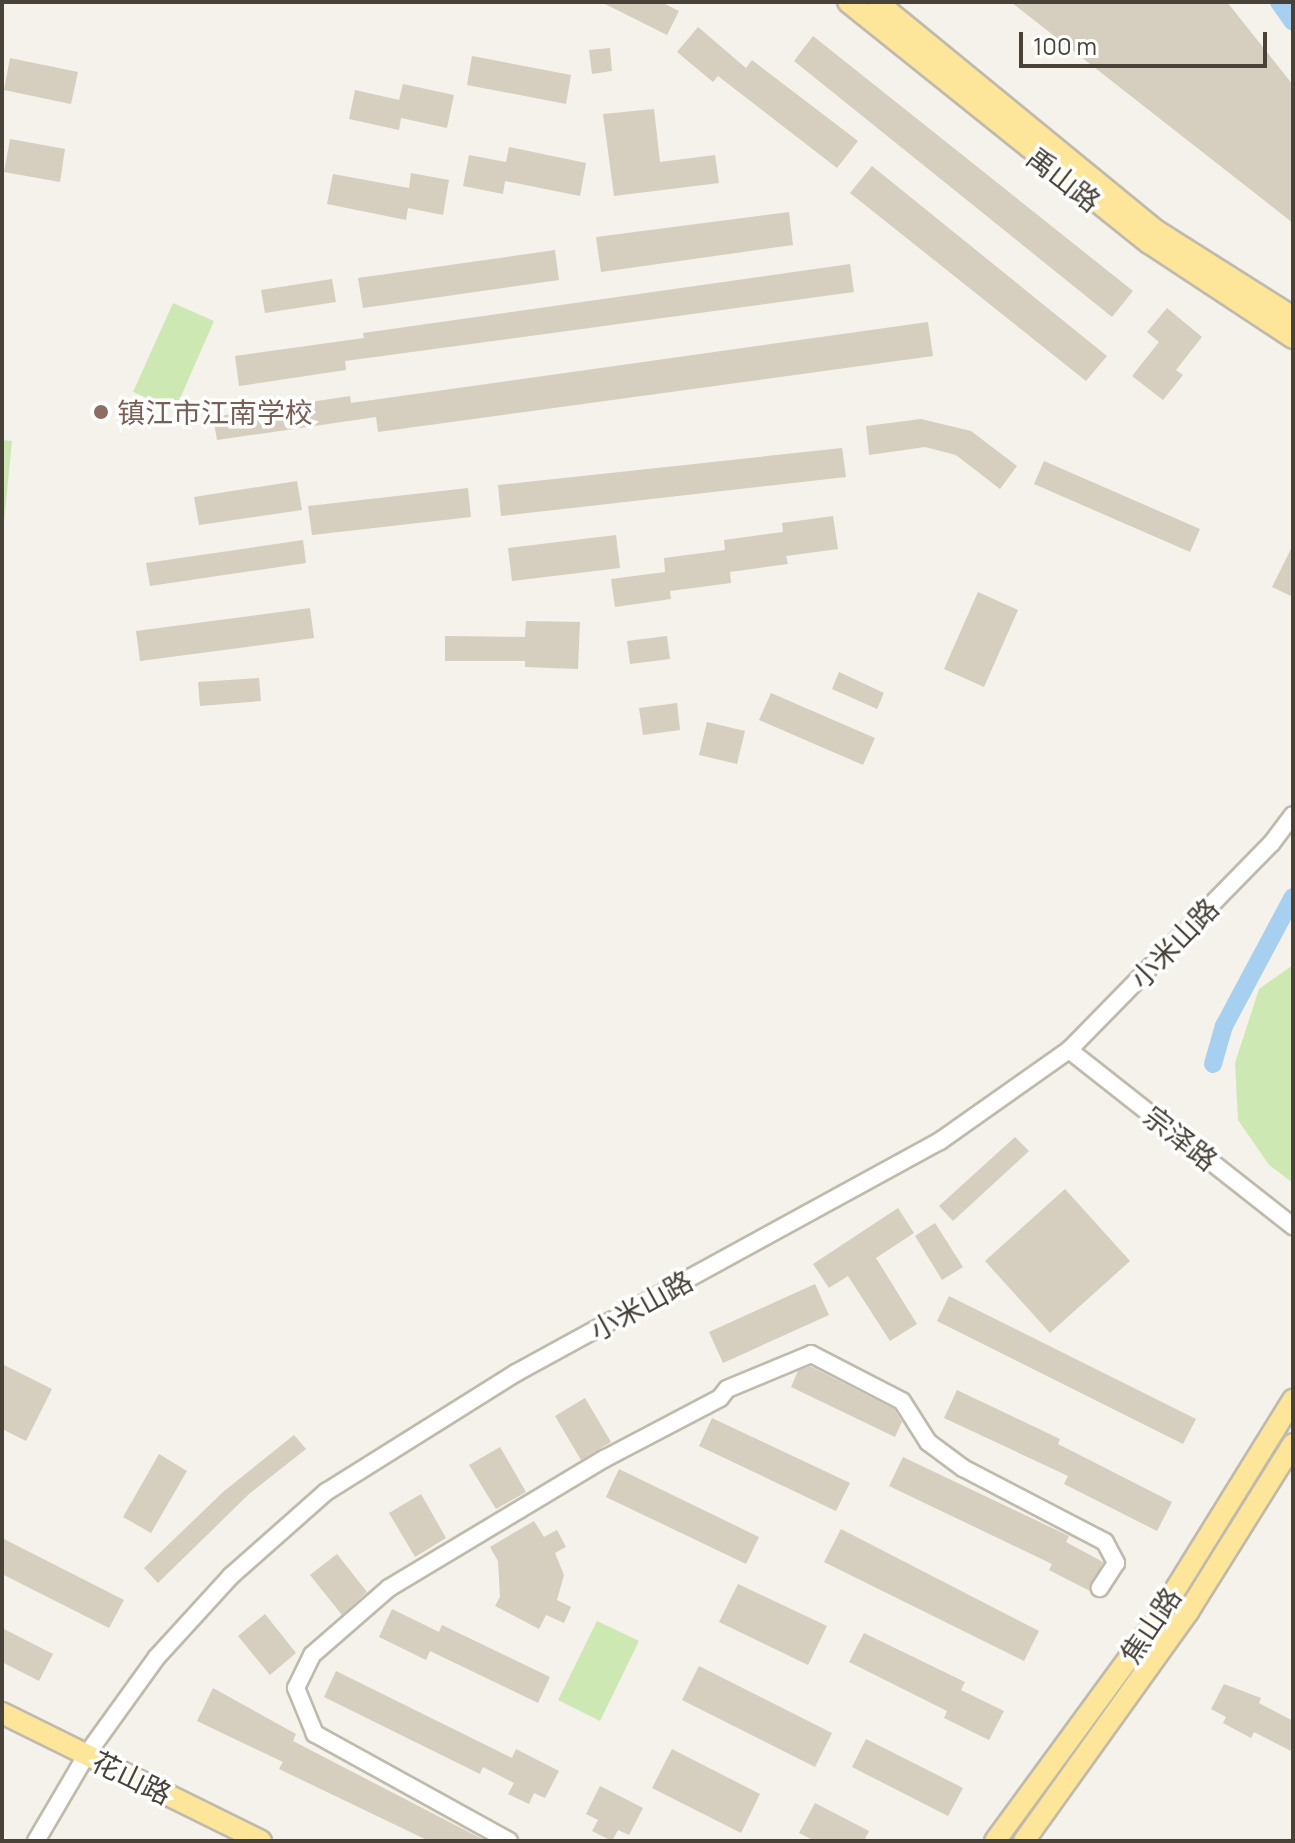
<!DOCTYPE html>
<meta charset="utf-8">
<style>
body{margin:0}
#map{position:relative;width:1295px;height:1843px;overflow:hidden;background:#f4f2ea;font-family:Manrope,"Noto Sans SC",sans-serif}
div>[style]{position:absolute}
.green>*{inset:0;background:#cee8b3}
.canal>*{height:18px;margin:-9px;padding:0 9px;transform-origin:9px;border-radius:9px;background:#a7cff0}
.building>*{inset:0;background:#d6cebf}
.roads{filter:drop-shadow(2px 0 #c0baac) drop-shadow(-2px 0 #c0baac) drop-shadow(0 2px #c0baac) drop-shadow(0 -2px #c0baac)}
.minor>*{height:16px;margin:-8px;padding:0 8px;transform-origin:8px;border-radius:8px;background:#fff}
.major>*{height:20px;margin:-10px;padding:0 10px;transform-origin:10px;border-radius:10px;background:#fde59a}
.dots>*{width:22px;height:22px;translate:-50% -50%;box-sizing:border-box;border:4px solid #fff;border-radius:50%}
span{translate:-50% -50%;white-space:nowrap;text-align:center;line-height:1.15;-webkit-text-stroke:7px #fff;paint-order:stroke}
.street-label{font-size:28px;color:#484238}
.education-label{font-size:28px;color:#785e54}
.left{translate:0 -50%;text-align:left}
.frame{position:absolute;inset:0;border:4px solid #484238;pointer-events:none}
.scale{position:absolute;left:1019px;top:32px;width:248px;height:36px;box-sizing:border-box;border:4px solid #484238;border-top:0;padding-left:10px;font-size:24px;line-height:28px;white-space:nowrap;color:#484238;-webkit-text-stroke:6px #fff;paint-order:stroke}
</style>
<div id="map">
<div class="green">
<i style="clip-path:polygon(173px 303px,214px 321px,175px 410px,133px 392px)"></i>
<i style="clip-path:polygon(2px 440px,12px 441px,2px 542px)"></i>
<i style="clip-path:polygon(1293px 965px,1293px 1183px,1269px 1165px,1238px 1120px,1235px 1063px,1259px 989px)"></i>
<i style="clip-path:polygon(597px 1621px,639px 1641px,600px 1721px,558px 1700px)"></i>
</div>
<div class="canal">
<i style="left:1279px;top:2px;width:24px;rotate:55deg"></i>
<i style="left:1213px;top:1064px;width:40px;rotate:-74deg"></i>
<i style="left:1224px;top:1026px;width:146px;rotate:-61.9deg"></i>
</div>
<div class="building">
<i style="clip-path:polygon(601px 2px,661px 2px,679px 11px,667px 35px)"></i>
<i style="clip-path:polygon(1011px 2px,1227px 2px,1293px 85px,1293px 223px)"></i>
<i style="clip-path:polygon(698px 27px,746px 68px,752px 60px,858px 141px,837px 168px,718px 76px,713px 82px,677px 52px)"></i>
<i style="clip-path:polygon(813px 36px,1133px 291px,1112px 317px,794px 61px)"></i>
<i style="clip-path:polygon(610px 48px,612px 71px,592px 74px,589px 50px)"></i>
<i style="clip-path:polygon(472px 56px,571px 75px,566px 104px,467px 85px)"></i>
<i style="clip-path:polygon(10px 58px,78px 72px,71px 104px,4px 90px)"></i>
<i style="clip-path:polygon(403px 84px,454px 95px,447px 128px,401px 118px,399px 130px,349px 119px,355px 90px,399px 100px)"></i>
<i style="clip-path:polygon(654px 109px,660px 162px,715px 155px,719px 183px,614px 196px,603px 114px)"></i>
<i style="clip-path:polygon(10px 139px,65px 149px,60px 182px,4px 172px)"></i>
<i style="clip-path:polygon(509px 147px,586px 163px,580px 196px,505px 181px,503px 194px,463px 186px,469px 155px,506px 162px)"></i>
<i style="clip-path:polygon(872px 166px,1107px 356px,1086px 381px,850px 193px)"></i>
<i style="clip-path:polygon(411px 173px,449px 180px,443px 215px,408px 208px,406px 220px,327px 204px,333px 174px,409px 188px)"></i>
<i style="clip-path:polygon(789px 212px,793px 245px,601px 272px,596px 237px)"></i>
<i style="clip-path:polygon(555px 250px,559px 280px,363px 308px,358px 278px)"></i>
<i style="clip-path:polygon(850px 264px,854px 292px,345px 361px,346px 370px,239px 386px,235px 356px,364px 338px,363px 333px)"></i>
<i style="clip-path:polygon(332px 279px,336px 302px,265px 313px,261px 290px)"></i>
<i style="clip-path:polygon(1167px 308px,1202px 337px,1176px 370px,1183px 375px,1163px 400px,1132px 376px,1159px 342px,1147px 332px)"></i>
<i style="clip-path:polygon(928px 322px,933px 356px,378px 432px,376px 417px,217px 440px,213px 417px,350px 396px,351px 403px)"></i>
<i style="clip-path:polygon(921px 419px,971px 431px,1017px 466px,1000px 489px,956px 455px,925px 447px,869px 455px,866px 426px)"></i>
<i style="clip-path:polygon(842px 448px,846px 477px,501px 516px,498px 485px)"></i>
<i style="clip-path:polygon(1044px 461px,1200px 529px,1190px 552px,1034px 484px)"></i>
<i style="clip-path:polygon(297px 481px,302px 510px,199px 525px,194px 497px)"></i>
<i style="clip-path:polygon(468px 488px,471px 517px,312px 535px,308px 506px)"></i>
<i style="clip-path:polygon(833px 516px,838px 549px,786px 556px,788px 564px,730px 572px,731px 583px,670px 591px,671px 599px,615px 607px,611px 579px,665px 572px,664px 558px,725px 550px,724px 540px,783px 532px,782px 523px)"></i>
<i style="clip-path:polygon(616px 535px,620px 568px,512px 581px,508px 548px)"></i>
<i style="clip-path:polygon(303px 540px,306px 563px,150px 586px,146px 563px)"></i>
<i style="clip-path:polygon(1293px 545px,1293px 597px,1272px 587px)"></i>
<i style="clip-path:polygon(978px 592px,1018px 610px,984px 687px,944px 669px)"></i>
<i style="clip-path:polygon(310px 608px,314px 638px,140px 661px,136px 631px)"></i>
<i style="clip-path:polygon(526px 621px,580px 622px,578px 669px,525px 667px,525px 661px,445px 661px,445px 636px,525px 637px)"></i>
<i style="clip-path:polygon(667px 636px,670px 659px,630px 664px,627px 641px)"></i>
<i style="clip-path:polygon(839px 672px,884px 693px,877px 709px,832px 689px)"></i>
<i style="clip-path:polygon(259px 678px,261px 701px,200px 706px,198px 682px)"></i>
<i style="clip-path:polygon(771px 693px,875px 738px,863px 765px,759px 720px)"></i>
<i style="clip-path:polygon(677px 703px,680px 730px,643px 735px,639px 708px)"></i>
<i style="clip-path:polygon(707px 722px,745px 731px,737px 764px,699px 755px)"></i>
<i style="clip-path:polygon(1015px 1137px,1029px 1151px,953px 1221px,939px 1206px)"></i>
<i style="clip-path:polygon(1065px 1189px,1130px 1261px,1050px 1333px,985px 1261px)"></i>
<i style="clip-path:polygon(898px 1208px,914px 1233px,876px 1258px,917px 1324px,890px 1341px,848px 1276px,829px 1288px,813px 1264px)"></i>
<i style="clip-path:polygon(935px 1223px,963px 1267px,942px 1280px,915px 1236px)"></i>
<i style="clip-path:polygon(815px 1284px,829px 1315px,723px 1363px,709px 1332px)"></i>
<i style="clip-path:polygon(949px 1296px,1196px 1419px,1183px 1444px,937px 1321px)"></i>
<i style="clip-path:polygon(2px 1364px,52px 1389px,26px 1441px,2px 1429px)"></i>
<i style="clip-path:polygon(810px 1366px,894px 1409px,902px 1422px,895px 1437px,791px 1387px,798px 1371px)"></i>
<i style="clip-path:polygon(957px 1390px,1060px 1439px,1058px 1444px,1172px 1502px,1157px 1531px,1064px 1484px,1068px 1476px,944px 1418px)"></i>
<i style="clip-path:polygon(585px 1398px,611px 1442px,581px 1460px,555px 1416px)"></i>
<i style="clip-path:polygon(712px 1418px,850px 1483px,836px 1511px,699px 1446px)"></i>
<i style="clip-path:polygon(294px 1435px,306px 1449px,249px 1494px,158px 1583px,144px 1568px,223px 1492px)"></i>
<i style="clip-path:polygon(500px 1447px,526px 1492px,496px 1509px,469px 1465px)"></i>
<i style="clip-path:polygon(159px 1454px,187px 1471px,151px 1533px,123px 1517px)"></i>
<i style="clip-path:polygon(903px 1457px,1069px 1536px,1066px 1542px,1103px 1562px,1090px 1591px,1049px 1570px,1052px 1564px,889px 1486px)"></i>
<i style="clip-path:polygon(619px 1469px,759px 1537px,746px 1564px,606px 1497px)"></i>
<i style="clip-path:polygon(421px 1494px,446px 1538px,415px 1557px,389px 1513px)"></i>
<i style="clip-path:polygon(534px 1521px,544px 1537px,557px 1530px,566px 1547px,555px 1553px,564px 1575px,557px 1600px,571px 1607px,564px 1623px,546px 1615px,539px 1629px,495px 1606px,500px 1597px,498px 1561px,490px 1547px)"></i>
<i style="clip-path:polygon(841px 1529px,1039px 1631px,1024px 1661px,824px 1562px)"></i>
<i style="clip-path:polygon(2px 1538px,124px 1600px,109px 1628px,2px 1574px)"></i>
<i style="clip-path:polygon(337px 1554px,367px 1592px,342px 1615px,310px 1575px)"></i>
<i style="clip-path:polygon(738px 1584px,827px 1626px,808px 1665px,719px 1622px)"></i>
<i style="clip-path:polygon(392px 1609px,439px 1632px,442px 1625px,550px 1677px,538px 1703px,430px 1651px,426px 1660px,379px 1637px)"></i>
<i style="clip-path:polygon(265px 1614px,296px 1653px,270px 1675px,238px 1636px)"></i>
<i style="clip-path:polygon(2px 1628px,53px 1654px,39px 1681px,2px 1662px)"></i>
<i style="clip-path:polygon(864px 1633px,965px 1682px,961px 1690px,1004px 1711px,989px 1740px,944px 1718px,947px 1711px,849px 1662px)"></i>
<i style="clip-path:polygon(699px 1666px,832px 1733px,815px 1767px,682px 1700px)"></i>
<i style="clip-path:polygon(336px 1671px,512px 1758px,516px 1749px,559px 1771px,545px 1798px,534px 1793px,529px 1804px,508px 1794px,514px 1783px,483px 1767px,480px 1774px,324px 1697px)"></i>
<i style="clip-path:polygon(1224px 1684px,1261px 1698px,1259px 1703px,1293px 1721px,1293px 1752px,1254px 1732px,1251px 1738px,1223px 1723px,1226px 1717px,1211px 1709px)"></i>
<i style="clip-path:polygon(213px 1688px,296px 1734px,293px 1741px,486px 1841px,429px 1841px,279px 1769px,283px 1762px,197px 1721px)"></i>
<i style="clip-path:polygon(866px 1739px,963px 1788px,948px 1816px,852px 1767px)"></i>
<i style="clip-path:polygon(672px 1749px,760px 1794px,741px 1833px,652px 1788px)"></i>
<i style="clip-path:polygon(600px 1786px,643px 1808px,629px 1835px,618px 1830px,612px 1841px,592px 1831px,598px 1820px,586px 1814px)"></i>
<i style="clip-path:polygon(815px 1803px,869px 1831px,864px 1841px,815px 1841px,799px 1833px)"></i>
</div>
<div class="roads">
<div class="minor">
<i style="left:1069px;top:1050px;width:285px;rotate:38.2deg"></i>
<i style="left:36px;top:1841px;width:101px;rotate:-59.6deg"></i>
<i style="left:87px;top:1754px;width:120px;rotate:-54.2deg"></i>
<i style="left:157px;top:1657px;width:110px;rotate:-47.6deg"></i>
<i style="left:231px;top:1576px;width:127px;rotate:-41.5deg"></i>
<i style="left:326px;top:1492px;width:224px;rotate:-32.1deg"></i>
<i style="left:516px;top:1373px;width:483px;rotate:-28.7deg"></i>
<i style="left:940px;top:1141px;width:158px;rotate:-35.2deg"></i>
<i style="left:1069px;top:1050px;width:289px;rotate:-45.6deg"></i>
<i style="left:1271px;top:844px;width:36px;rotate:-53deg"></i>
<i style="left:509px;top:1841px;width:222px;rotate:-151.1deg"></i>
<i style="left:315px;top:1734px;width:50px;rotate:-112.4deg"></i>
<i style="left:296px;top:1688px;width:37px;rotate:-64deg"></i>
<i style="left:312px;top:1655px;width:102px;rotate:-41deg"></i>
<i style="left:389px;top:1588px;width:251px;rotate:-31deg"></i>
<i style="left:604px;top:1459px;width:131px;rotate:-27.7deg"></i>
<i style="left:720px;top:1398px;width:11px;rotate:-52deg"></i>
<i style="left:727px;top:1389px;width:91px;rotate:-22.6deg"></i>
<i style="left:811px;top:1354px;width:102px;rotate:27.3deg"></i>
<i style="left:902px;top:1401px;width:49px;rotate:57.6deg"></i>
<i style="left:928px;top:1442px;width:44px;rotate:36.6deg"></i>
<i style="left:963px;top:1468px;width:160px;rotate:27.5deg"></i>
<i style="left:1105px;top:1542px;width:24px;rotate:62deg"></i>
<i style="left:1116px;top:1563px;width:30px;rotate:123deg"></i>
</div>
<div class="major">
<i style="left:848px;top:2px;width:386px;rotate:38.7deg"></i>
<i style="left:1149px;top:243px;width:173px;rotate:33.4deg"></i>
<i style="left:877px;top:2px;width:362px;rotate:39.3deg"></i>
<i style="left:1157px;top:231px;width:161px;rotate:32.3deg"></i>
<i style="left:2px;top:1713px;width:289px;rotate:26.3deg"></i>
<i style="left:995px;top:1841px;width:269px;rotate:-53.8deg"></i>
<i style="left:1154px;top:1624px;width:264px;rotate:-58.2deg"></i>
<i style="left:1024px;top:1841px;width:282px;rotate:-54.4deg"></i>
<i style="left:1188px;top:1612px;width:198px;rotate:-58deg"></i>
</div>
</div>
<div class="dots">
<i style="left:101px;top:412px;background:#8d6e63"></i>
</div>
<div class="street-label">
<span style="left:1064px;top:179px;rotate:38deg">禹山路</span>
<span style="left:1174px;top:943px;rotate:-46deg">小米山路</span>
<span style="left:1181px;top:1138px;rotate:38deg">宗泽路</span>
<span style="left:641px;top:1305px;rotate:-29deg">小米山路</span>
<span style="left:1150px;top:1625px;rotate:-56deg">焦山路</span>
<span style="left:132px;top:1777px;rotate:26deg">花山路</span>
</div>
<div class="education-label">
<span class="left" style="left:117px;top:412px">镇江市江南学校</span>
</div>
<div class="frame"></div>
<div class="scale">100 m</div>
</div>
